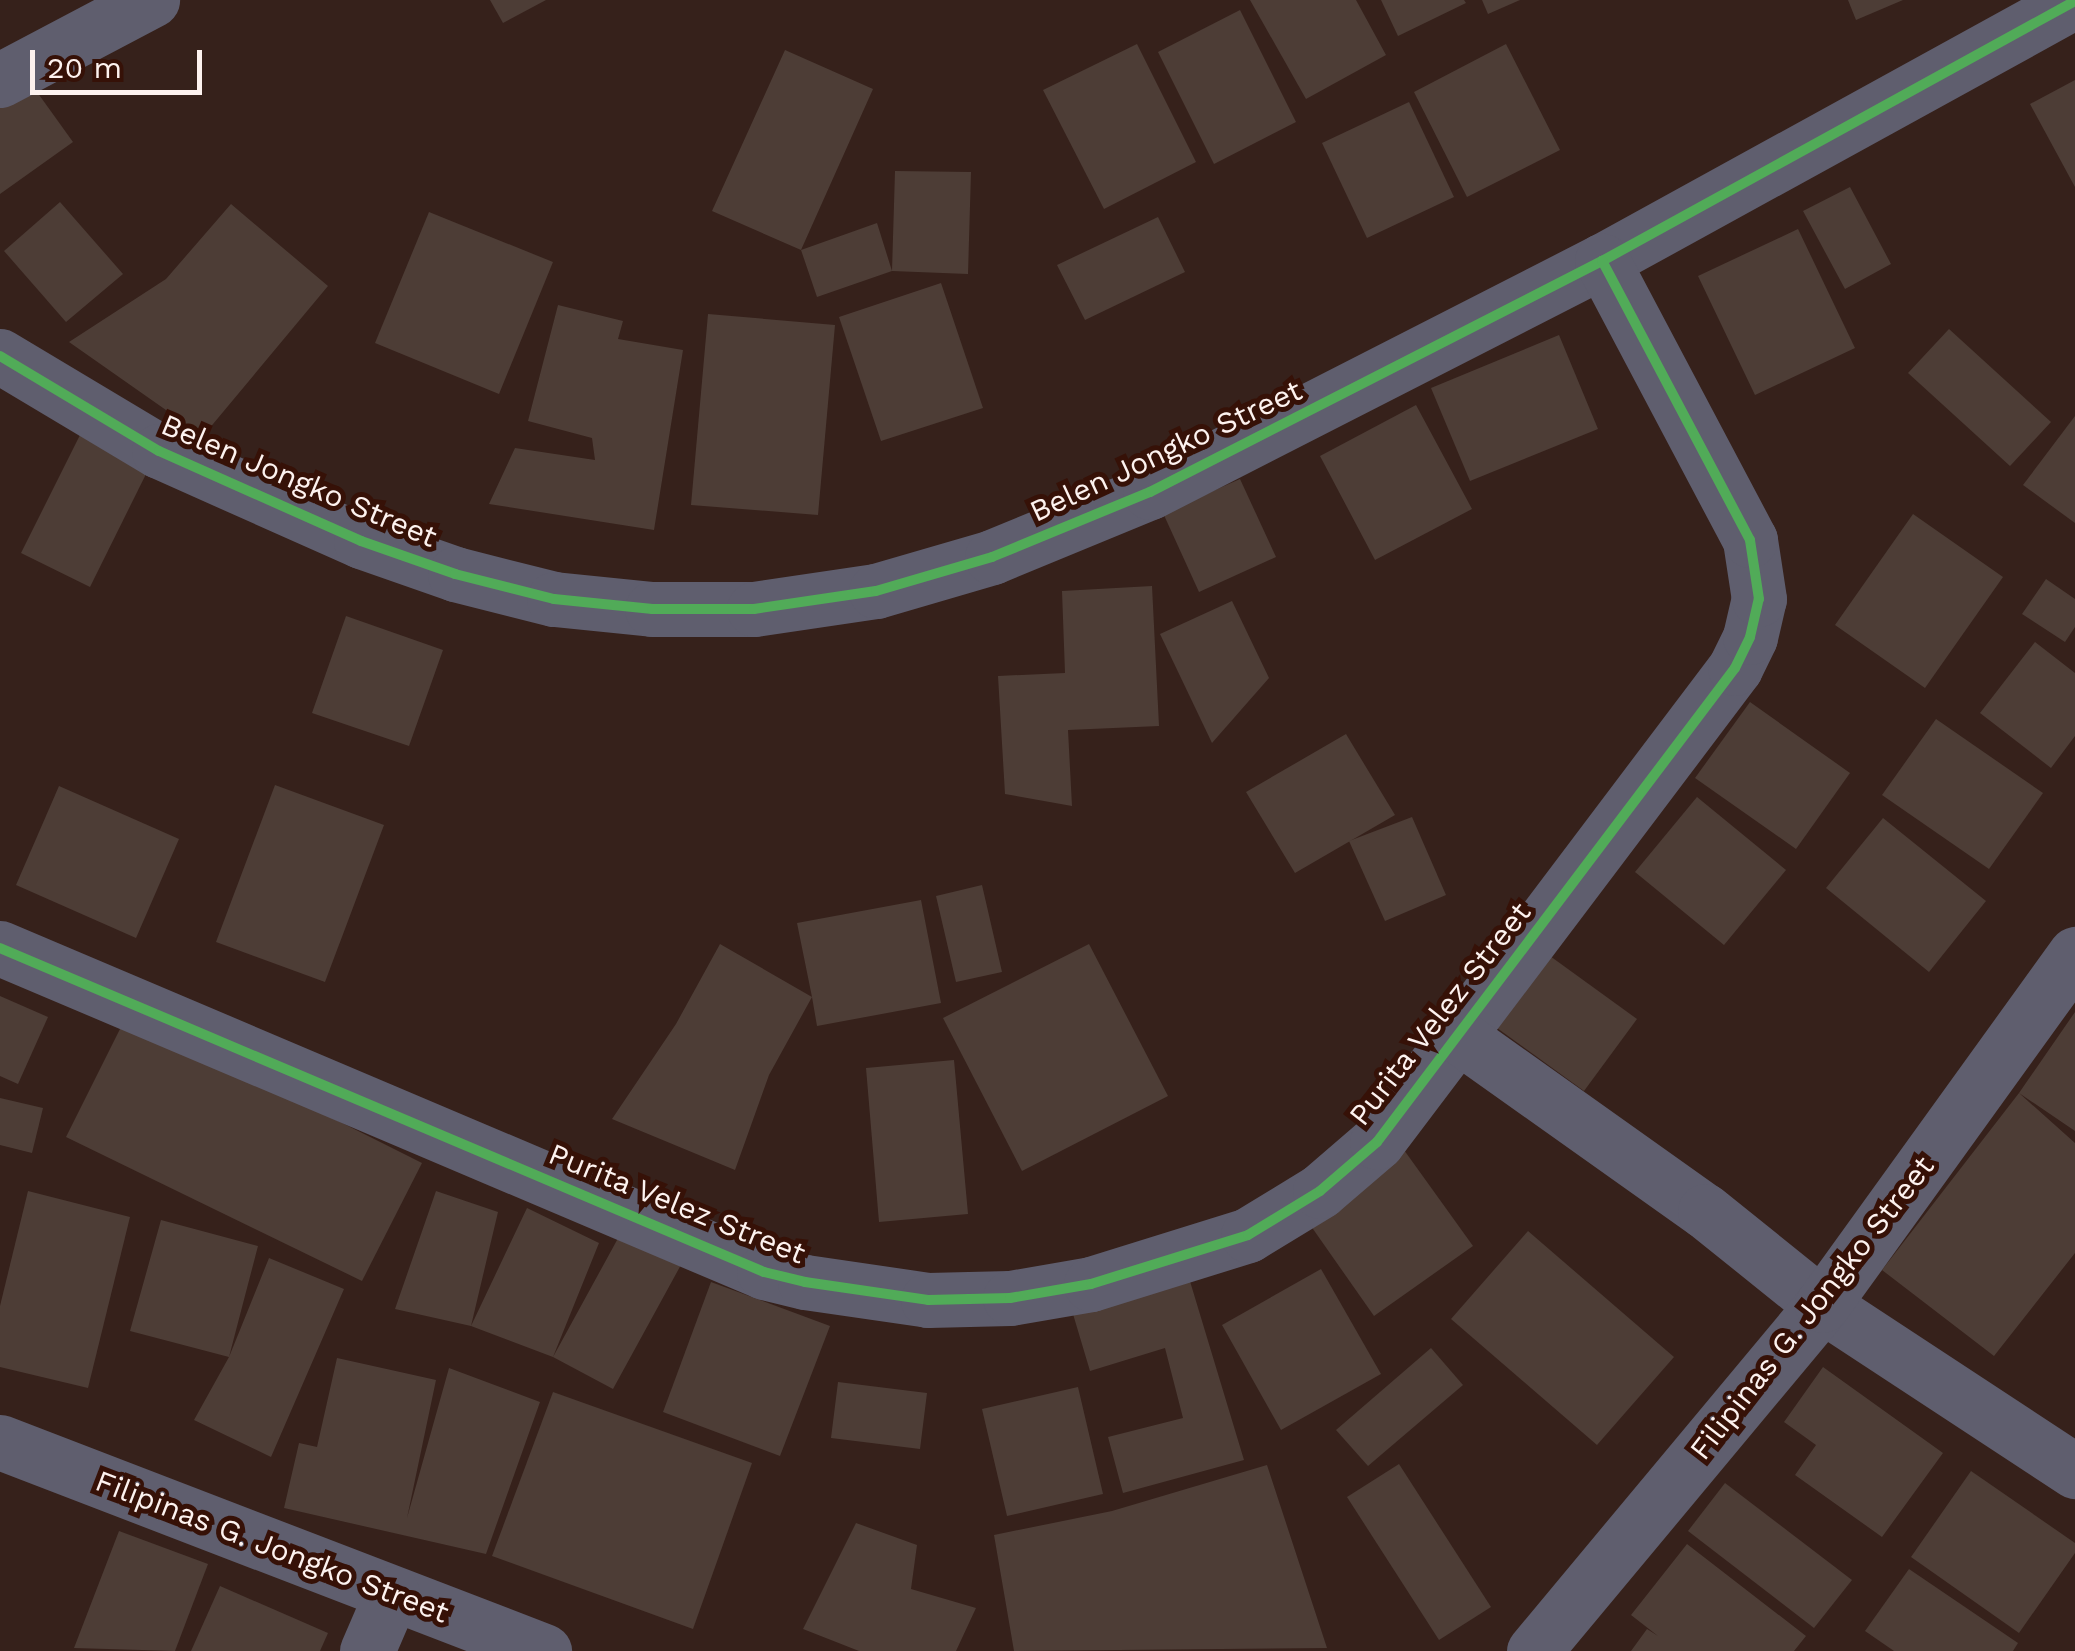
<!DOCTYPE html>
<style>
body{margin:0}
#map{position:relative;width:2075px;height:1651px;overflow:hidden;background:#36211b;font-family:"Work Sans",sans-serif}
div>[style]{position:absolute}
.building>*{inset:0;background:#4d3d36}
.street>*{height:55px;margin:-27.5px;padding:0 27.5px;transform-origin:27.5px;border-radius:27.5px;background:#5f5e6e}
.cycleway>*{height:10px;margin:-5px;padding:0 5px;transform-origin:5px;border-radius:5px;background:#51ab58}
span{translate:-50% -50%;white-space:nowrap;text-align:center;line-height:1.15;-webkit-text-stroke:10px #361107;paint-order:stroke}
.street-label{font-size:30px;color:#fdf2ef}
.scale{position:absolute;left:30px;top:50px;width:172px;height:45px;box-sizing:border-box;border:5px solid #fdf2ef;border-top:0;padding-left:12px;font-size:30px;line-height:35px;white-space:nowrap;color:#fdf2ef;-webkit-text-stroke:8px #361107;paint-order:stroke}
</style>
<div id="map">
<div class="building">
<i style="clip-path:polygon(490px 0,546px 0,503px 23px)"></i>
<i style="clip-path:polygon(1250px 0,1356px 0,1386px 55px,1306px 99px)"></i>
<i style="clip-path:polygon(1381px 0,1464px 0,1466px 3px,1398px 36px)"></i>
<i style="clip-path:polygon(1482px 0,1520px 0,1488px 14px)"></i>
<i style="clip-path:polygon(1848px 0,1903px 0,1856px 20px)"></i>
<i style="clip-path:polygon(1240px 10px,1296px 122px,1214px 164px,1158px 52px)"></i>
<i style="clip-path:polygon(1137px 44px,1196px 162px,1104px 209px,1043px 90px)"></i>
<i style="clip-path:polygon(1506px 44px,1560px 150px,1467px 197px,1414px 92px)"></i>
<i style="clip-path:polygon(785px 50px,873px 89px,801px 250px,877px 223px,892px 271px,895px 171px,971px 172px,968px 274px,892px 271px,817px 297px,801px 250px,712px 211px)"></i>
<i style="clip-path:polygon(2075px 80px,2075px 187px,2030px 104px)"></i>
<i style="clip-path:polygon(32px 85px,73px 142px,0 194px,0 107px)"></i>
<i style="clip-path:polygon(1409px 102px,1454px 197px,1367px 238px,1322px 143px)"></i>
<i style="clip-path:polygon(1850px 187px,1891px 264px,1845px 289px,1803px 211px)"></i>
<i style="clip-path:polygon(60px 202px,123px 274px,66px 322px,4px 251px)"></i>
<i style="clip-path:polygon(231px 204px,328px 286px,203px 436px,69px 342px,166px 279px)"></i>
<i style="clip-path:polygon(429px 212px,553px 262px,499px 394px,375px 343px)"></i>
<i style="clip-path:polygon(1158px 217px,1185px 272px,1085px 320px,1057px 265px)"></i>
<i style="clip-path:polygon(1798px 229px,1855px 348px,1755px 395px,1698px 276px)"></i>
<i style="clip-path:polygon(941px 283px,983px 408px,881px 441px,839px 317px)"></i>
<i style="clip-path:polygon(558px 305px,623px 321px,618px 339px,683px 350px,654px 530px,489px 504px,515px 448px,595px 460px,592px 438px,528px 421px)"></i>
<i style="clip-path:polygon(708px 314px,835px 325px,818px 515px,691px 505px)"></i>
<i style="clip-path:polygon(1949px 329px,2051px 422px,2010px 466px,1908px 373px)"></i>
<i style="clip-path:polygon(1559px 335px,1598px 429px,1470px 481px,1431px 388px)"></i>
<i style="clip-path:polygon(1416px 405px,1472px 509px,1375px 560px,1320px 456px)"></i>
<i style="clip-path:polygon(2075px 416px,2075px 523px,2023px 485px)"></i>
<i style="clip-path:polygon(81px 433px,149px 468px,90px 587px,21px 553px)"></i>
<i style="clip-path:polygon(1240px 479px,1276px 557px,1199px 592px,1163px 513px)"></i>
<i style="clip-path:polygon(1913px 514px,2003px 577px,1925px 688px,1835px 625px)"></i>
<i style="clip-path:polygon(2046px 579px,2075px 599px,2075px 627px,2065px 642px,2022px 614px)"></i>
<i style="clip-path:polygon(1152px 586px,1159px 726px,1068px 730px,1072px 806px,1005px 794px,998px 676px,1065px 673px,1062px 591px)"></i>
<i style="clip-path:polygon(1232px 601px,1269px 678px,1212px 743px,1160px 634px)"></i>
<i style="clip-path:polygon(346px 616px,443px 650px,409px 746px,312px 713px)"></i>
<i style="clip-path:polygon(2035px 642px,2075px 673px,2075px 736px,2051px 768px,1980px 713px)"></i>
<i style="clip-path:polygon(1750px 702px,1850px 773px,1796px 849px,1695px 778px)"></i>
<i style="clip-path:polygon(1936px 719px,2043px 793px,1989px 869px,1882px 795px)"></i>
<i style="clip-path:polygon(1346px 734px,1395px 815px,1295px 873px,1246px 792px)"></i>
<i style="clip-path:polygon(275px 785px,384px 825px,325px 982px,216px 942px)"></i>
<i style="clip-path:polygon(59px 786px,179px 839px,136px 938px,16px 885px)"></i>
<i style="clip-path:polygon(1697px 797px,1786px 870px,1724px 945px,1635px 872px)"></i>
<i style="clip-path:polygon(1412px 817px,1446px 895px,1385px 921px,1349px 841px)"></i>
<i style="clip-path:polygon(1883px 818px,1986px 901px,1929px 972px,1826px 888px)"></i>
<i style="clip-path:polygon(982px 885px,1002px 972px,956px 982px,936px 896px)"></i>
<i style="clip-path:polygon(921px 900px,941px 1003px,817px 1026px,812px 997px,769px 1075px,735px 1170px,612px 1119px,676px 1024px,720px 944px,812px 997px,797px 923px)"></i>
<i style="clip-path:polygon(1089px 944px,1168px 1096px,1022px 1171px,943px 1018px)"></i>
<i style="clip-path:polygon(1550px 956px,1637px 1019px,1584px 1091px,1497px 1028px)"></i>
<i style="clip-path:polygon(0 996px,48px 1017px,18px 1084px,0 1076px)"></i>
<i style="clip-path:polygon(2075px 1012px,2075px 1131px,2019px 1093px,2075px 1143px,2075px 1253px,1994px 1356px,1882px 1270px,2019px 1093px)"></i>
<i style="clip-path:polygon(127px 1015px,422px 1163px,362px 1281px,66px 1137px)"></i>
<i style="clip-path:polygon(954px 1060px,968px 1214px,879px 1222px,866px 1068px)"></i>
<i style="clip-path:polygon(0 1098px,43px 1108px,32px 1153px,0 1145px)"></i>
<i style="clip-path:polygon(1404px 1150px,1473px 1246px,1374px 1316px,1306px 1219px)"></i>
<i style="clip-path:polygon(28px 1191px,130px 1217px,88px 1388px,0 1367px,0 1306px)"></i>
<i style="clip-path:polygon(436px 1191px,498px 1212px,471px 1326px,527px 1208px,599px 1243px,553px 1357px,622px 1231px,682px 1263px,613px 1389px,553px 1357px,471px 1326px,395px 1309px)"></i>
<i style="clip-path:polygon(161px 1220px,258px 1246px,229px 1357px,269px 1258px,344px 1289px,271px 1457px,194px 1420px,229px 1357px,130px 1331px)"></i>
<i style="clip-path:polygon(1528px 1231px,1674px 1357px,1597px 1445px,1451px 1319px)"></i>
<i style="clip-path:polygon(1186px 1268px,1244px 1460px,1123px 1493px,1108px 1437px,1183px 1418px,1165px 1348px,1090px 1371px,1070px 1304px)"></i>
<i style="clip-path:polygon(1321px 1269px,1381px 1374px,1281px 1430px,1222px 1325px)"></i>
<i style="clip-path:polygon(711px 1282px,830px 1326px,780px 1456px,663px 1412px)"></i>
<i style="clip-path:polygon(1431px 1348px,1463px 1385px,1368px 1466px,1336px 1430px)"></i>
<i style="clip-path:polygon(337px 1358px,436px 1380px,407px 1518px,449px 1368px,540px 1402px,486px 1554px,284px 1508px,299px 1443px,317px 1447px)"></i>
<i style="clip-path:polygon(1823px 1367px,1943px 1453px,1882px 1537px,1795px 1475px,1816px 1445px,1784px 1422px)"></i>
<i style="clip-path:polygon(838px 1382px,927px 1393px,920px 1449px,831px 1438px)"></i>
<i style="clip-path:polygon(1078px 1387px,1103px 1494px,1007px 1516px,982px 1409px)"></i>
<i style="clip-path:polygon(553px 1392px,752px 1463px,693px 1629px,492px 1556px)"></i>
<i style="clip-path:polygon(1399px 1464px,1491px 1607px,1439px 1640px,1347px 1497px)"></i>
<i style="clip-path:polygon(1267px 1465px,1327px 1648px,1014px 1651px,994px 1535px,1112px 1511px)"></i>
<i style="clip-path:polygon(1971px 1471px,2075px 1543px,2075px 1553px,2019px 1633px,1911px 1557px)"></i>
<i style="clip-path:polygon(1725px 1483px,1852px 1580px,1814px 1628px,1688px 1531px)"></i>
<i style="clip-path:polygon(856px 1523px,917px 1545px,911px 1589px,976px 1608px,956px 1651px,859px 1651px,803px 1629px)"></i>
<i style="clip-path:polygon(119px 1531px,208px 1564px,175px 1651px,74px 1648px)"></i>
<i style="clip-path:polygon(1687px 1544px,1806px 1636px,1794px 1651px,1631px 1651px,1647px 1629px,1658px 1636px,1631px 1615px)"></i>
<i style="clip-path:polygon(1909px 1569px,2018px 1643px,2013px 1651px,1894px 1651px,1865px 1631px)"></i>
<i style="clip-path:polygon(220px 1586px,328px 1633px,320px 1651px,191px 1651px)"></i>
</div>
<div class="street">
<i style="left:0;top:80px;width:172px;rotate:-27.8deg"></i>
<i style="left:0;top:356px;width:185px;rotate:30.9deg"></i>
<i style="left:159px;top:451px;width:221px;rotate:24deg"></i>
<i style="left:361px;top:541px;width:100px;rotate:19.3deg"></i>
<i style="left:455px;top:574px;width:102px;rotate:14.2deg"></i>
<i style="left:554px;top:599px;width:99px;rotate:5.8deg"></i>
<i style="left:652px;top:609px;width:102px"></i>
<i style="left:754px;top:609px;width:123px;rotate:-8.4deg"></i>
<i style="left:876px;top:591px;width:121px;rotate:-16.3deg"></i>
<i style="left:992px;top:557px;width:171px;rotate:-22.4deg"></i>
<i style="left:1150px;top:492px;width:508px;rotate:-27.07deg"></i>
<i style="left:1602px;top:261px;width:540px;rotate:-28.8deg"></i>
<i style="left:0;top:948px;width:830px;rotate:22.98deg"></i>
<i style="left:764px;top:1272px;width:42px;rotate:13.7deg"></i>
<i style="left:805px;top:1282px;width:124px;rotate:8.3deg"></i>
<i style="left:928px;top:1300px;width:82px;rotate:-1.4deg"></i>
<i style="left:1010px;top:1298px;width:82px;rotate:-9.8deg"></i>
<i style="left:1091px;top:1284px;width:164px;rotate:-17.3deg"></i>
<i style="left:1248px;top:1235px;width:84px;rotate:-31.4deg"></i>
<i style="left:1320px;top:1191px;width:75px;rotate:-40.7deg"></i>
<i style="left:1377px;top:1142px;width:594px;rotate:-52.94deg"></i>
<i style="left:1735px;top:668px;width:34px;rotate:-64deg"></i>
<i style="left:1750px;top:637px;width:39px;rotate:-77deg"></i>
<i style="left:1759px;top:599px;width:60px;rotate:-98.7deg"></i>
<i style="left:1750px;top:540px;width:316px;rotate:-117.9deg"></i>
<i style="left:1457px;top:1035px;width:304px;rotate:35.4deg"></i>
<i style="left:1705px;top:1211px;width:150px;rotate:38.8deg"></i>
<i style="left:1822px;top:1305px;width:303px;rotate:33.3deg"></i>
<i style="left:0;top:1442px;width:583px;rotate:21.02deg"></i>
<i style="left:367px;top:1651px;width:63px;rotate:-66.7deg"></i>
<i style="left:1534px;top:1651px;width:450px;rotate:-50.2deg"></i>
<i style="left:1822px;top:1305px;width:433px;rotate:-54.2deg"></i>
</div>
<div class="cycleway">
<i style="left:0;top:356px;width:185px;rotate:30.9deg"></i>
<i style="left:159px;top:451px;width:221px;rotate:24deg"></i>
<i style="left:361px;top:541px;width:100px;rotate:19.3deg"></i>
<i style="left:455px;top:574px;width:102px;rotate:14.2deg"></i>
<i style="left:554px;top:599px;width:99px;rotate:5.8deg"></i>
<i style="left:652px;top:609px;width:102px"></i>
<i style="left:754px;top:609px;width:123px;rotate:-8.4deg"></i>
<i style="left:876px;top:591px;width:121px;rotate:-16.3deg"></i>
<i style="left:992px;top:557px;width:171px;rotate:-22.4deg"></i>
<i style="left:1150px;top:492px;width:508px;rotate:-27.07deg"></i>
<i style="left:1602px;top:261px;width:540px;rotate:-28.8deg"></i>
<i style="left:0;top:948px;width:830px;rotate:22.98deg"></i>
<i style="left:764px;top:1272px;width:42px;rotate:13.7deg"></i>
<i style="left:805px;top:1282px;width:124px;rotate:8.3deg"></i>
<i style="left:928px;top:1300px;width:82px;rotate:-1.4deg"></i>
<i style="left:1010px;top:1298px;width:82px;rotate:-9.8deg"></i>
<i style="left:1091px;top:1284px;width:164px;rotate:-17.3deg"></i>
<i style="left:1248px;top:1235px;width:84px;rotate:-31.4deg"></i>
<i style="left:1320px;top:1191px;width:75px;rotate:-40.7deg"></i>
<i style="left:1377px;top:1142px;width:594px;rotate:-52.94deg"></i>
<i style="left:1735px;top:668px;width:34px;rotate:-64deg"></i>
<i style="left:1750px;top:637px;width:39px;rotate:-77deg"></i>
<i style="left:1759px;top:599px;width:60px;rotate:-98.7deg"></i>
<i style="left:1750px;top:540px;width:316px;rotate:-117.9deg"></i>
</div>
<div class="street-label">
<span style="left:1166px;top:451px;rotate:-25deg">Belen Jongko Street</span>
<span style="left:299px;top:481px;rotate:23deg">Belen Jongko Street</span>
<span style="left:1440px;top:1014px;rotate:-52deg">Purita Velez Street</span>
<span style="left:677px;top:1204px;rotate:22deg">Purita Velez Street</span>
<span style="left:1812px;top:1308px;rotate:-52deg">Filipinas G. Jongko Street</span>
<span style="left:272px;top:1547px;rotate:21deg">Filipinas G. Jongko Street</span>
</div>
<div class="scale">20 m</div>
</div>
